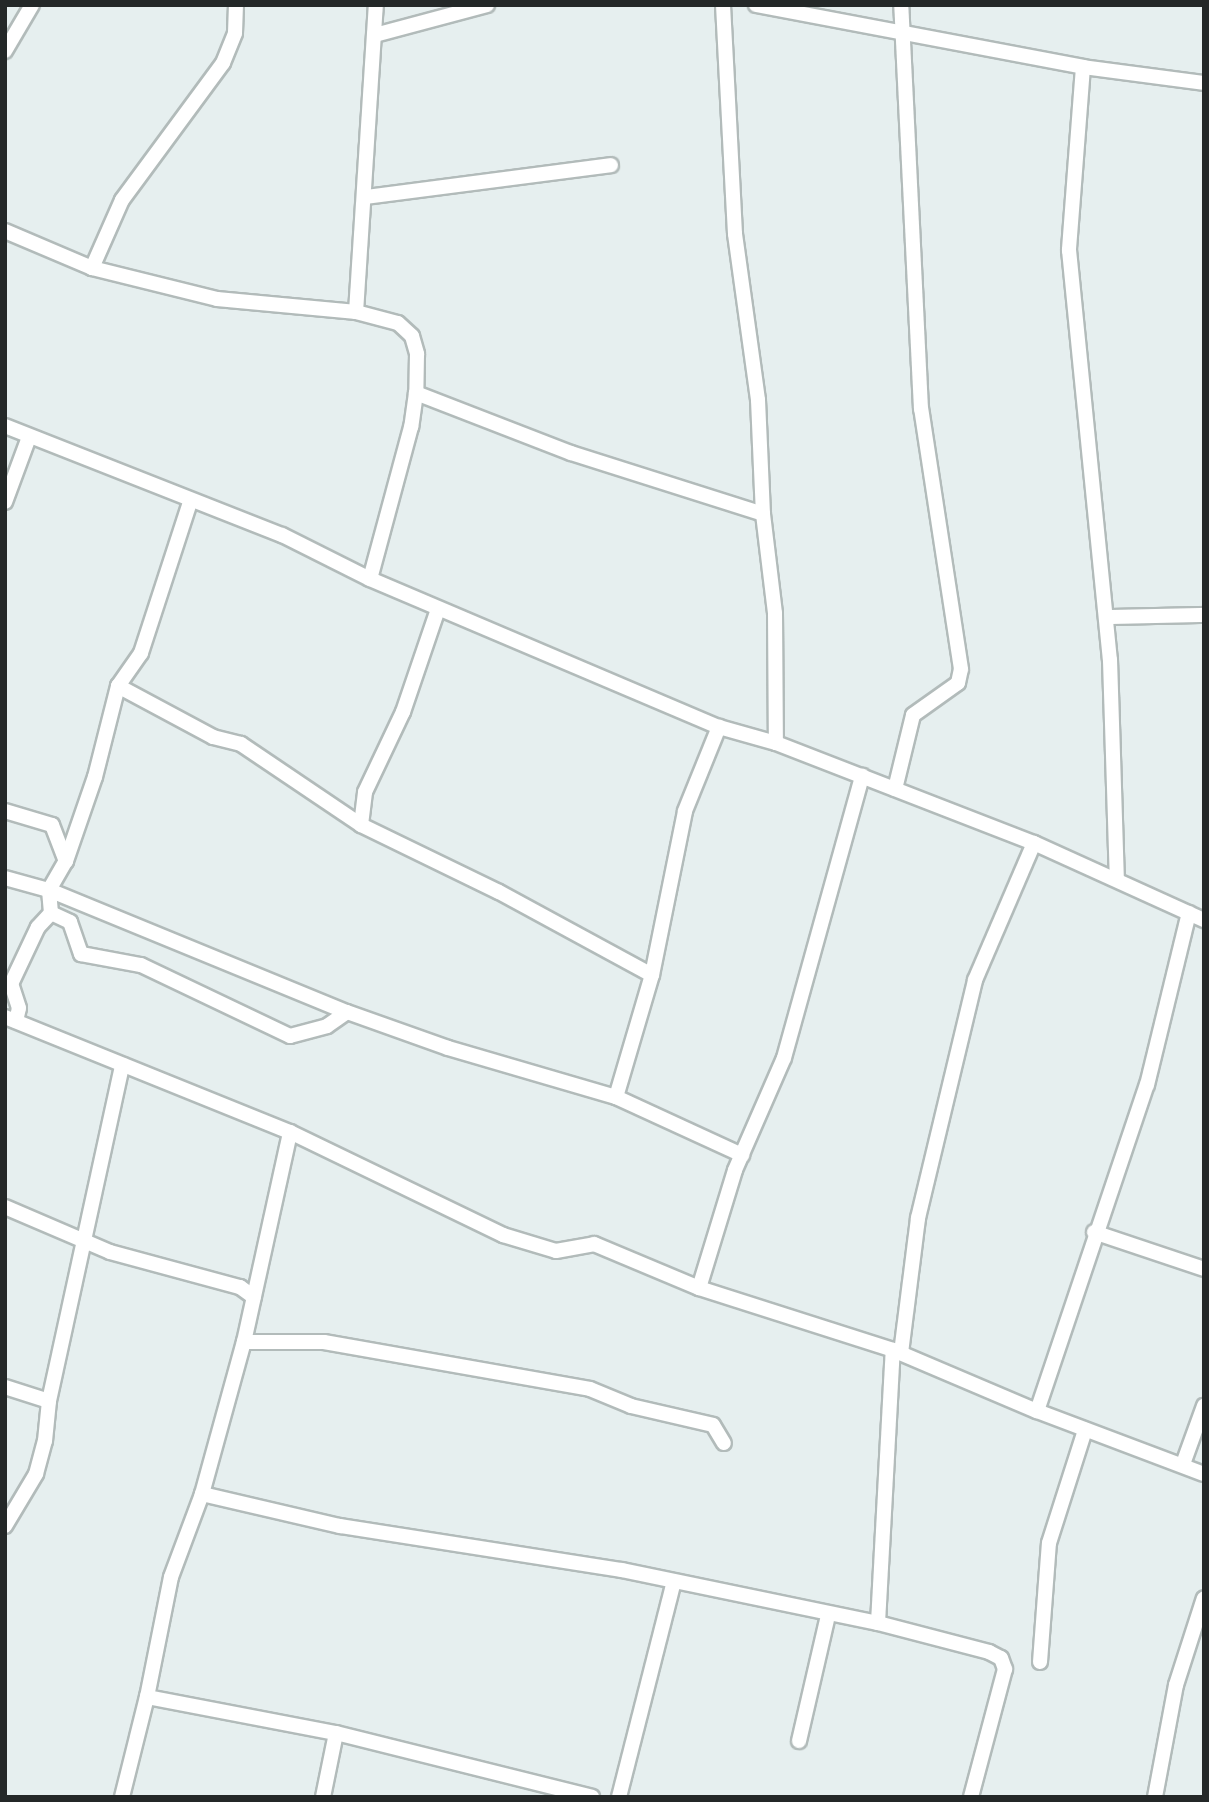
<!DOCTYPE html>
<style>
body{margin:0}
#map{position:relative;width:1209px;height:1802px;overflow:hidden;background:#e6efef;font-family:Jost,sans-serif}
div>[style]{position:absolute}
.roads{filter:drop-shadow(2px 0 #b2bbba) drop-shadow(-2px 0 #b2bbba) drop-shadow(0 2px #b2bbba) drop-shadow(0 -2px #b2bbba)}
.street>*{height:14px;margin:-7px;padding:0 7px;transform-origin:7px;border-radius:7px;background:#fff}
span{translate:-50% -50%;white-space:nowrap;text-align:center;line-height:1.15;-webkit-text-stroke:6px #e6efef;paint-order:stroke}
.frame{position:absolute;inset:0;border:7px solid #242828;pointer-events:none}
</style>
<div id="map">
<div class="roads">
<div class="street">
<i style="left:723px;top:5px;width:229px;rotate:87deg"></i>
<i style="left:735px;top:234px;width:168px;rotate:82.1deg"></i>
<i style="left:758px;top:400px;width:114px;rotate:87.5deg"></i>
<i style="left:763px;top:514px;width:100px;rotate:83.1deg"></i>
<i style="left:775px;top:613px;width:130px;rotate:89.6deg"></i>
<i style="left:756px;top:5px;width:333px;rotate:10.7deg"></i>
<i style="left:1083px;top:67px;width:122px;rotate:7.5deg"></i>
<i style="left:375px;top:35px;width:116px;rotate:-15deg"></i>
<i style="left:5px;top:51px;width:53px;rotate:-59.6deg"></i>
<i style="left:1083px;top:67px;width:184px;rotate:94.4deg"></i>
<i style="left:1069px;top:250px;width:412px;rotate:84.3deg"></i>
<i style="left:1110px;top:660px;width:219px;rotate:88.2deg"></i>
<i style="left:366px;top:197px;width:247px;rotate:-7.4deg"></i>
<i style="left:5px;top:231px;width:95px;rotate:23deg"></i>
<i style="left:92px;top:268px;width:129px;rotate:13.9deg"></i>
<i style="left:217px;top:299px;width:140px;rotate:5.3deg"></i>
<i style="left:356px;top:312px;width:43px;rotate:14.7deg"></i>
<i style="left:398px;top:323px;width:19px;rotate:43deg"></i>
<i style="left:412px;top:336px;width:19px;rotate:74deg"></i>
<i style="left:417px;top:354px;width:39px;rotate:91deg"></i>
<i style="left:416px;top:393px;width:34px;rotate:98deg"></i>
<i style="left:411px;top:427px;width:157px;rotate:105.1deg"></i>
<i style="left:92px;top:268px;width:74px;rotate:-66.2deg"></i>
<i style="left:122px;top:200px;width:170px;rotate:-53.6deg"></i>
<i style="left:223px;top:63px;width:32px;rotate:-68deg"></i>
<i style="left:235px;top:33px;width:28px;rotate:-88deg"></i>
<i style="left:356px;top:312px;width:308px;rotate:-86.3deg"></i>
<i style="left:416px;top:393px;width:166px;rotate:21.2deg"></i>
<i style="left:571px;top:453px;width:201px;rotate:17.6deg"></i>
<i style="left:5px;top:426px;width:298px;rotate:21.5deg"></i>
<i style="left:282px;top:535px;width:98px;rotate:26.6deg"></i>
<i style="left:370px;top:579px;width:379px;rotate:23deg"></i>
<i style="left:719px;top:727px;width:59px;rotate:15.7deg"></i>
<i style="left:776px;top:743px;width:277px;rotate:21.2deg"></i>
<i style="left:1034px;top:843px;width:187px;rotate:24.4deg"></i>
<i style="left:5px;top:502px;width:69px;rotate:-69.7deg"></i>
<i style="left:1107px;top:617px;width:97px;rotate:-1.2deg"></i>
<i style="left:118px;top:686px;width:108px;rotate:28.2deg"></i>
<i style="left:213px;top:737px;width:29px;rotate:14deg"></i>
<i style="left:241px;top:744px;width:145px;rotate:34deg"></i>
<i style="left:361px;top:825px;width:153px;rotate:25.9deg"></i>
<i style="left:499px;top:892px;width:174px;rotate:28.5deg"></i>
<i style="left:895px;top:789px;width:76px;rotate:-76.3deg"></i>
<i style="left:913px;top:715px;width:55px;rotate:-35.4deg"></i>
<i style="left:958px;top:683px;width:14px;rotate:-78deg"></i>
<i style="left:961px;top:669px;width:263px;rotate:-98.7deg"></i>
<i style="left:921px;top:409px;width:404px;rotate:-92.8deg"></i>
<i style="left:5px;top:811px;width:49px;rotate:16.6deg"></i>
<i style="left:52px;top:825px;width:39px;rotate:69deg"></i>
<i style="left:361px;top:825px;width:33px;rotate:-83deg"></i>
<i style="left:365px;top:792px;width:89px;rotate:-64.6deg"></i>
<i style="left:403px;top:712px;width:109px;rotate:-71.2deg"></i>
<i style="left:5px;top:878px;width:46px;rotate:15.3deg"></i>
<i style="left:49px;top:890px;width:322px;rotate:22.3deg"></i>
<i style="left:347px;top:1012px;width:107px;rotate:19.6deg"></i>
<i style="left:448px;top:1048px;width:175px;rotate:16.3deg"></i>
<i style="left:616px;top:1097px;width:139px;rotate:24.7deg"></i>
<i style="left:51px;top:913px;width:21px;rotate:25deg"></i>
<i style="left:70px;top:922px;width:34px;rotate:71deg"></i>
<i style="left:81px;top:954px;width:61px;rotate:10.4deg"></i>
<i style="left:141px;top:965px;width:165px;rotate:25.5deg"></i>
<i style="left:290px;top:1036px;width:38px;rotate:-15deg"></i>
<i style="left:327px;top:1026px;width:24px;rotate:-35deg"></i>
<i style="left:5px;top:1017px;width:307px;rotate:22deg"></i>
<i style="left:290px;top:1132px;width:237px;rotate:25.8deg"></i>
<i style="left:503px;top:1235px;width:55px;rotate:16.8deg"></i>
<i style="left:556px;top:1251px;width:39px;rotate:-10deg"></i>
<i style="left:594px;top:1244px;width:114px;rotate:22.7deg"></i>
<i style="left:699px;top:1288px;width:204px;rotate:17.7deg"></i>
<i style="left:893px;top:1350px;width:156px;rotate:23deg"></i>
<i style="left:1037px;top:1411px;width:178px;rotate:20.7deg"></i>
<i style="left:16px;top:1021px;width:13px;rotate:-77deg"></i>
<i style="left:19px;top:1008px;width:25px;rotate:-108deg"></i>
<i style="left:11px;top:984px;width:63px;rotate:-64.7deg"></i>
<i style="left:38px;top:927px;width:19px;rotate:-47deg"></i>
<i style="left:51px;top:913px;width:23px;rotate:-95deg"></i>
<i style="left:49px;top:890px;width:34px;rotate:-60deg"></i>
<i style="left:66px;top:861px;width:89px;rotate:-71deg"></i>
<i style="left:95px;top:777px;width:94px;rotate:-75.8deg"></i>
<i style="left:118px;top:686px;width:40px;rotate:-55.1deg"></i>
<i style="left:141px;top:653px;width:159px;rotate:-72deg"></i>
<i style="left:616px;top:1097px;width:127px;rotate:-73.6deg"></i>
<i style="left:652px;top:975px;width:167px;rotate:-78.6deg"></i>
<i style="left:685px;top:811px;width:91px;rotate:-68deg"></i>
<i style="left:5px;top:1207px;width:114px;rotate:23.2deg"></i>
<i style="left:110px;top:1252px;width:135px;rotate:15.1deg"></i>
<i style="left:240px;top:1287px;width:17px;rotate:36deg"></i>
<i style="left:1094px;top:1232px;width:116px;rotate:18.6deg"></i>
<i style="left:699px;top:1288px;width:123px;rotate:-73deg"></i>
<i style="left:735px;top:1170px;width:122px;rotate:-66.4deg"></i>
<i style="left:784px;top:1058px;width:293px;rotate:-74.5deg"></i>
<i style="left:244px;top:1342px;width:80px"></i>
<i style="left:324px;top:1342px;width:270px;rotate:10deg"></i>
<i style="left:590px;top:1389px;width:44px;rotate:22.5deg"></i>
<i style="left:631px;top:1406px;width:84px;rotate:13deg"></i>
<i style="left:713px;top:1425px;width:21px;rotate:59deg"></i>
<i style="left:901px;top:1353px;width:136px;rotate:-82.8deg"></i>
<i style="left:918px;top:1218px;width:245px;rotate:-76.5deg"></i>
<i style="left:975px;top:980px;width:149px;rotate:-66.7deg"></i>
<i style="left:5px;top:1387px;width:46px;rotate:17.7deg"></i>
<i style="left:1037px;top:1411px;width:344px;rotate:-71.4deg"></i>
<i style="left:1147px;top:1085px;width:177px;rotate:-76.3deg"></i>
<i style="left:1183px;top:1464px;width:62px;rotate:-70.1deg"></i>
<i style="left:202px;top:1494px;width:142px;rotate:13.1deg"></i>
<i style="left:340px;top:1526px;width:285px;rotate:8.9deg"></i>
<i style="left:622px;top:1570px;width:261px;rotate:11.7deg"></i>
<i style="left:878px;top:1623px;width:115px;rotate:14.6deg"></i>
<i style="left:989px;top:1652px;width:13px;rotate:27deg"></i>
<i style="left:1001px;top:1658px;width:12px;rotate:70deg"></i>
<i style="left:1005px;top:1669px;width:132px;rotate:104.9deg"></i>
<i style="left:5px;top:1526px;width:61px;rotate:-59.2deg"></i>
<i style="left:36px;top:1474px;width:34px;rotate:-75deg"></i>
<i style="left:45px;top:1441px;width:40px;rotate:-84.3deg"></i>
<i style="left:49px;top:1401px;width:344px;rotate:-77.7deg"></i>
<i style="left:878px;top:1623px;width:273px;rotate:-86.9deg"></i>
<i style="left:1040px;top:1662px;width:119px;rotate:-85.7deg"></i>
<i style="left:1049px;top:1543px;width:119px;rotate:-72.3deg"></i>
<i style="left:147px;top:1697px;width:122px;rotate:-78.7deg"></i>
<i style="left:171px;top:1577px;width:89px;rotate:-69.5deg"></i>
<i style="left:202px;top:1494px;width:158px;rotate:-74.6deg"></i>
<i style="left:244px;top:1342px;width:215px;rotate:-77.6deg"></i>
<i style="left:799px;top:1741px;width:129px;rotate:-77deg"></i>
<i style="left:122px;top:1797px;width:103px;rotate:-76deg"></i>
<i style="left:147px;top:1697px;width:192px;rotate:10.8deg"></i>
<i style="left:336px;top:1733px;width:264px;rotate:14deg"></i>
<i style="left:323px;top:1797px;width:65px;rotate:-78.5deg"></i>
<i style="left:619px;top:1797px;width:222px;rotate:-75.7deg"></i>
<i style="left:1155px;top:1797px;width:114px;rotate:-79.4deg"></i>
<i style="left:1176px;top:1685px;width:91px;rotate:-72.2deg"></i>
</div>
</div>
<div class="frame"></div>
</div>
